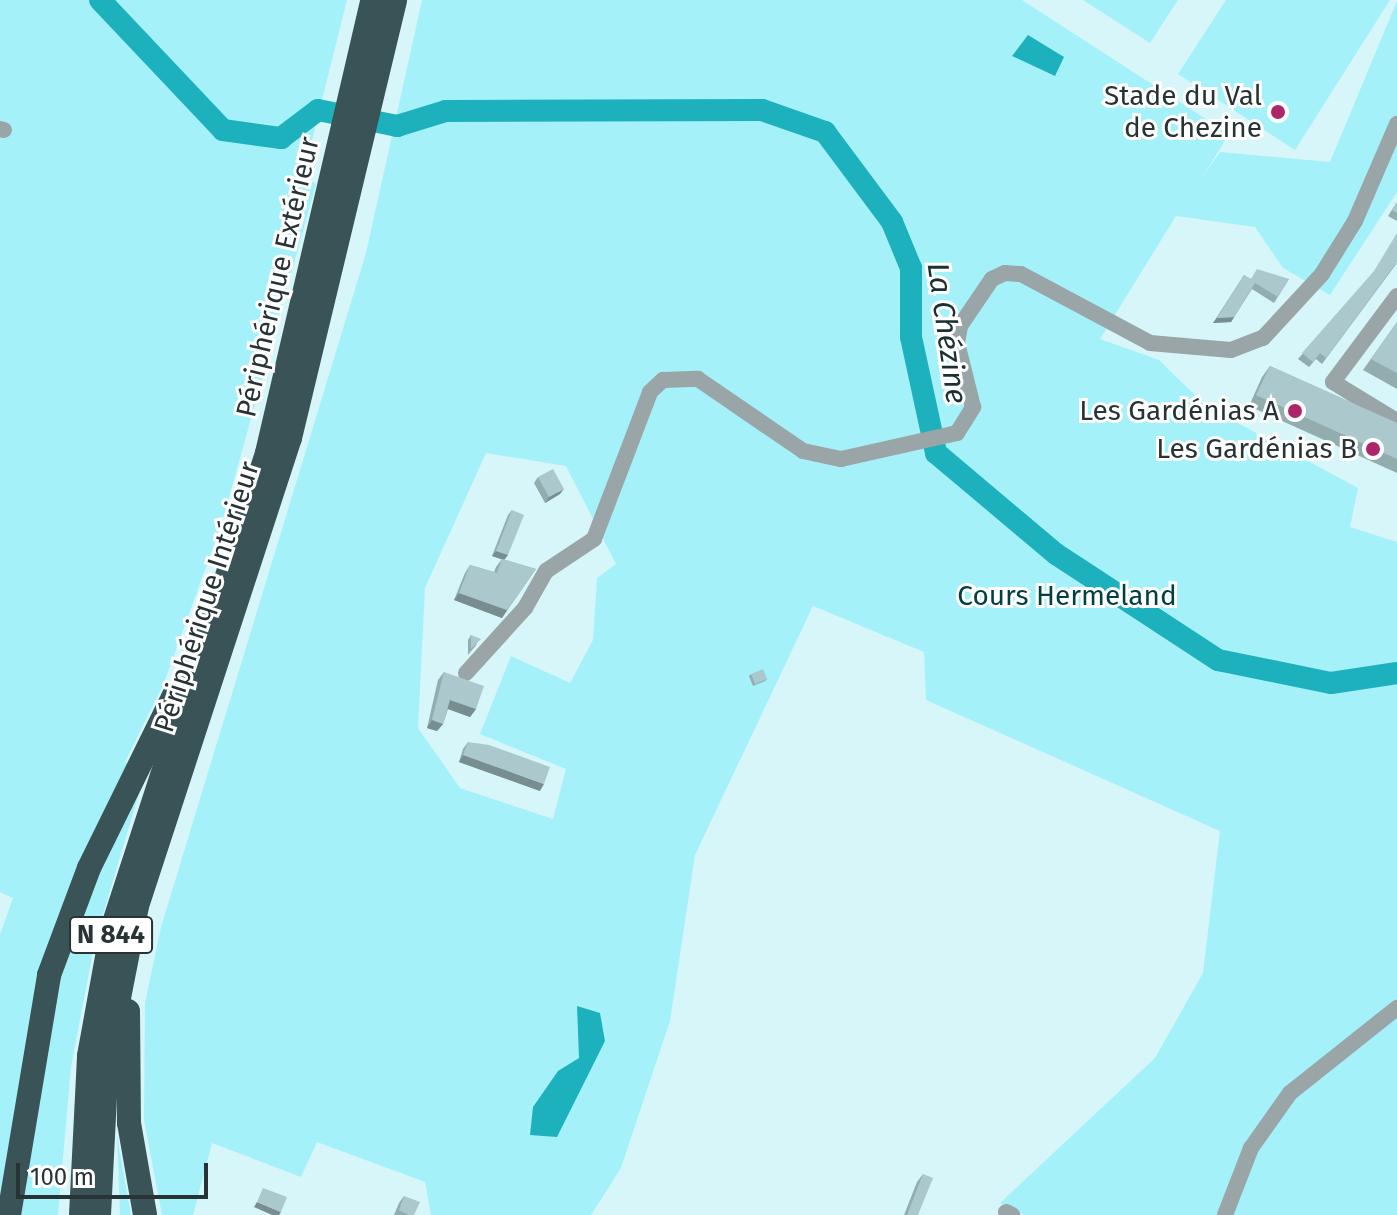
<!DOCTYPE html>
<meta charset="utf-8">
<style>
body{margin:0}
#map{position:relative;width:1397px;height:1215px;overflow:hidden;background:#d7f6f9;font-family:"Fira Sans",sans-serif}
div>[style]{position:absolute}
.green>*{inset:0;background:#a5f1f9}
.water>*{inset:0;background:#1db1be}
.river>*{height:22px;margin:-11px;padding:0 11px;transform-origin:11px;border-radius:11px;background:#1db1be}
.minor>*{height:16px;margin:-8px;padding:0 8px;transform-origin:8px;border-radius:8px;background:#99a5a7}
.highway>*{height:24px;margin:-12px;padding:0 12px;transform-origin:12px;border-radius:12px;background:#395356}
.wall>*{inset:0;background:#93adaf}
.shaded-wall>*{inset:0;background:#788d8f}
.building>*{inset:0;background:#abc9cc}
.dots>*{width:22px;height:22px;translate:-50% -50%;box-sizing:border-box;border:4px solid #fff;border-radius:50%}
span{translate:-50% -50%;white-space:nowrap;text-align:center;line-height:1.15;-webkit-text-stroke:6px #fff;paint-order:stroke}
.shield-label span{padding:2px 6px;background:#fff;border:2px solid;border-radius:6px;-webkit-text-stroke-width:0}
.shield-label{font-size:26px;color:#273335;font-weight:700}
.poi-label{font-size:28px;color:#273335}
.right{translate:-100% -50%;text-align:right}
.street-label{font-size:28px;color:#273335}
.park-label{font-size:28px;color:#004045}
.water-label{font-size:30px;color:#1a3033;font-style:italic}
.scale{position:absolute;left:16px;top:1163px;width:192px;height:36px;box-sizing:border-box;border:4px solid #273335;border-top:0;padding-left:10px;font-size:24px;line-height:28px;white-space:nowrap;color:#273335;-webkit-text-stroke:6px #fff;paint-order:stroke}
</style>
<div id="map">
<div class="green">
<i style="clip-path:polygon(0 0,347px 0,303px 176px,316px 184px,222px 523px,164px 683px,125px 762px,146px 770px,95px 941px,71px 1067px,58px 1215px,0 1215px,0 935px,13px 898px,0 892px)"></i>
<i style="clip-path:polygon(evenodd,422px 0,1022px 0,1229px 134px,1202px 178px,1220px 152px,1330px 162px,1397px 1px,1397px 192px,1330px 295px,1283px 268px,1255px 227px,1176px 216px,1100px 339px,1159px 360px,1206px 406px,1358px 488px,1350px 527px,1397px 542px,1397px 1215px,1024px 1215px,1000px 1203px,1155px 1058px,1203px 973px,1220px 831px,926px 700px,924px 652px,813px 606px,695px 855px,670px 1021px,621px 1168px,591px 1215px,431px 1215px,425px 1182px,317px 1142px,301px 1177px,212px 1143px,193px 1215px,162px 1215px,144px 1120px,145px 1003px,161px 927px,366px 253px,422px 0,486px 453px,566px 466px,616px 564px,597px 578px,593px 640px,570px 683px,511px 656px,480px 734px,566px 769px,553px 819px,460px 788px,418px 728px,425px 588px,486px 453px)"></i>
<i style="clip-path:polygon(1083px 0,1178px 0,1150px 43px)"></i>
<i style="clip-path:polygon(1226px 0,1390px 0,1295px 150px,1178px 74px)"></i>
<i style="clip-path:polygon(117px 1136px,131px 1215px,120px 1215px)"></i>
</div>
<div class="water">
<i style="clip-path:polygon(1028px 35px,1064px 57px,1055px 76px,1012px 56px)"></i>
<i style="clip-path:polygon(577px 1006px,600px 1013px,605px 1041px,557px 1137px,530px 1135px,533px 1107px,558px 1071px,579px 1058px)"></i>
</div>
<div class="river">
<i style="left:100px;top:0;width:179px;rotate:46.6deg"></i>
<i style="left:223px;top:130px;width:59px;rotate:7.9deg"></i>
<i style="left:281px;top:138px;width:46px;rotate:-37.1deg"></i>
<i style="left:318px;top:110px;width:81px;rotate:11.4deg"></i>
<i style="left:397px;top:126px;width:51px;rotate:-17deg"></i>
<i style="left:446px;top:111px;width:316px;rotate:-0.2deg"></i>
<i style="left:762px;top:110px;width:67px;rotate:19.2deg"></i>
<i style="left:825px;top:132px;width:112px;rotate:53.3deg"></i>
<i style="left:892px;top:222px;width:50px;rotate:67.6deg"></i>
<i style="left:911px;top:268px;width:69px;rotate:90deg"></i>
<i style="left:911px;top:337px;width:119px;rotate:77.8deg"></i>
<i style="left:936px;top:453px;width:157px;rotate:40.1deg"></i>
<i style="left:1056px;top:554px;width:194px;rotate:33.2deg"></i>
<i style="left:1218px;top:660px;width:115px;rotate:11.5deg"></i>
<i style="left:1331px;top:683px;width:67px;rotate:-8.6deg"></i>
</div>
<div class="minor">
<i style="left:0;top:129px;width:4px;rotate:14deg"></i>
<i style="left:1397px;top:296px;width:107px;rotate:126.7deg"></i>
<i style="left:1333px;top:382px;width:75px;rotate:31.4deg"></i>
<i style="left:466px;top:673px;width:88px;rotate:-47.8deg"></i>
<i style="left:525px;top:608px;width:43px;rotate:-60.4deg"></i>
<i style="left:546px;top:571px;width:58px;rotate:-33.7deg"></i>
<i style="left:594px;top:539px;width:157px;rotate:-69.1deg"></i>
<i style="left:650px;top:392px;width:18px;rotate:-43deg"></i>
<i style="left:663px;top:380px;width:35px;rotate:-2deg"></i>
<i style="left:698px;top:379px;width:127px;rotate:34.4deg"></i>
<i style="left:803px;top:451px;width:39px;rotate:12deg"></i>
<i style="left:841px;top:459px;width:119px;rotate:-12.6deg"></i>
<i style="left:957px;top:433px;width:31px;rotate:-58deg"></i>
<i style="left:973px;top:407px;width:66px;rotate:-104deg"></i>
<i style="left:957px;top:343px;width:17px;rotate:-80deg"></i>
<i style="left:960px;top:326px;width:57px;rotate:-55.8deg"></i>
<i style="left:992px;top:279px;width:14px;rotate:-25deg"></i>
<i style="left:1005px;top:273px;width:16px;rotate:4deg"></i>
<i style="left:1021px;top:274px;width:146px;rotate:28.1deg"></i>
<i style="left:1150px;top:343px;width:81px;rotate:4.9deg"></i>
<i style="left:1231px;top:350px;width:34px;rotate:-21deg"></i>
<i style="left:1263px;top:338px;width:87px;rotate:-47.3deg"></i>
<i style="left:1322px;top:274px;width:62px;rotate:-58.1deg"></i>
<i style="left:1355px;top:221px;width:106px;rotate:-66.6deg"></i>
<i style="left:1006px;top:1212px;width:7px;rotate:27deg"></i>
<i style="left:1225px;top:1215px;width:72px;rotate:-68.8deg"></i>
<i style="left:1251px;top:1148px;width:67px;rotate:-54.7deg"></i>
<i style="left:1290px;top:1093px;width:137px;rotate:-38.5deg"></i>
</div>
<div class="highway">
<i style="left:128px;top:1011px;width:112px;rotate:89.5deg"></i>
<i style="left:129px;top:1123px;width:93px;rotate:80.1deg"></i>
<i style="left:9px;top:1215px;width:243px;rotate:-80.5deg"></i>
<i style="left:49px;top:975px;width:114px;rotate:-69.5deg"></i>
<i style="left:89px;top:868px;width:193px;rotate:-63.8deg"></i>
<i style="left:81px;top:1215px;width:159px;rotate:-87.1deg"></i>
<i style="left:89px;top:1056px;width:129px;rotate:-79.7deg"></i>
<i style="left:112px;top:929px;width:501px;rotate:-71.96deg"></i>
<i style="left:267px;top:453px;width:465px;rotate:-76.9deg"></i>
<i style="left:99px;top:1215px;width:156px;rotate:-87.1deg"></i>
<i style="left:107px;top:1059px;width:156px;rotate:-78.9deg"></i>
<i style="left:137px;top:906px;width:492px;rotate:-71.9deg"></i>
<i style="left:290px;top:438px;width:450px;rotate:-76.5deg"></i>
</div>
<div class="wall">
<i style="clip-path:polygon(1397px 202px,1397px 221px,1388px 216px)"></i>
<i style="clip-path:polygon(1397px 263px,1322px 364px,1316px 359px,1309px 367px,1298px 359px,1373px 273px)"></i>
<i style="clip-path:polygon(1244px 275px,1250px 279px,1289px 279px,1274px 303px,1252px 289px,1231px 322px,1213px 323px)"></i>
<i style="clip-path:polygon(1397px 322px,1397px 389px,1363px 370px)"></i>
<i style="clip-path:polygon(1270px 366px,1397px 423px,1397px 473px,1249px 406px,1262px 377px)"></i>
<i style="clip-path:polygon(538px 477px,560px 494px,545px 503px,534px 483px)"></i>
<i style="clip-path:polygon(512px 510px,508px 555px,504px 560px,492px 556px,508px 515px)"></i>
<i style="clip-path:polygon(502px 559px,536px 569px,502px 618px,454px 600px,465px 573px,470px 565px,494px 572px,496px 567px)"></i>
<i style="clip-path:polygon(471px 635px,477px 644px,468px 655px,468px 640px)"></i>
<i style="clip-path:polygon(444px 672px,476px 709px,470px 717px,448px 709px,443px 724px,437px 731px,427px 728px,438px 680px)"></i>
<i style="clip-path:polygon(751px 674px,767px 679px,765px 681px,753px 686px,749px 676px)"></i>
<i style="clip-path:polygon(468px 742px,540px 791px,459px 762px,463px 749px)"></i>
<i style="clip-path:polygon(923px 1174px,918px 1215px,904px 1215px,917px 1182px)"></i>
<i style="clip-path:polygon(404px 1196px,414px 1215px,394px 1215px,399px 1203px)"></i>
</div>
<div class="shaded-wall">
<i style="clip-path:polygon(1234px 317px,1231px 322px,1213px 323px,1217px 318px)"></i>
<i style="clip-path:polygon(564px 489px,560px 494px,545px 503px,549px 497px)"></i>
<i style="clip-path:polygon(496px 551px,508px 555px,504px 560px,492px 556px)"></i>
<i style="clip-path:polygon(459px 593px,507px 610px,502px 618px,454px 600px)"></i>
<i style="clip-path:polygon(450px 700px,476px 709px,470px 717px,445px 708px)"></i>
<i style="clip-path:polygon(432px 720px,443px 724px,437px 731px,427px 728px)"></i>
<i style="clip-path:polygon(463px 755px,544px 784px,540px 791px,459px 762px)"></i>
<i style="clip-path:polygon(257px 1202px,281px 1212px,279px 1215px,272px 1215px,254px 1207px)"></i>
</div>
<div class="building">
<i style="clip-path:polygon(1397px 202px,1397px 213px,1392px 210px)"></i>
<i style="clip-path:polygon(1397px 233px,1397px 262px,1326px 358px,1320px 353px,1313px 362px,1302px 353px,1374px 271px)"></i>
<i style="clip-path:polygon(1257px 269px,1289px 279px,1278px 297px,1255px 283px,1234px 317px,1217px 318px,1244px 275px,1251px 279px)"></i>
<i style="clip-path:polygon(1397px 322px,1397px 373px,1371px 359px)"></i>
<i style="clip-path:polygon(1270px 366px,1397px 423px,1397px 459px,1256px 395px)"></i>
<i style="clip-path:polygon(553px 469px,564px 489px,549px 497px,538px 477px)"></i>
<i style="clip-path:polygon(512px 510px,524px 515px,508px 555px,496px 551px)"></i>
<i style="clip-path:polygon(502px 559px,536px 569px,507px 610px,459px 593px,470px 565px,497px 573px)"></i>
<i style="clip-path:polygon(471px 635px,481px 639px,471px 649px)"></i>
<i style="clip-path:polygon(763px 669px,767px 679px,755px 684px,751px 674px)"></i>
<i style="clip-path:polygon(444px 672px,484px 686px,476px 709px,450px 700px,443px 724px,432px 720px)"></i>
<i style="clip-path:polygon(468px 742px,489px 745px,550px 767px,544px 784px,463px 755px)"></i>
<i style="clip-path:polygon(923px 1174px,933px 1178px,918px 1215px,907px 1215px)"></i>
<i style="clip-path:polygon(263px 1188px,287px 1197px,281px 1212px,257px 1202px)"></i>
<i style="clip-path:polygon(404px 1196px,420px 1202px,414px 1215px,409px 1215px,399px 1210px)"></i>
</div>
<div class="dots">
<i style="left:1278px;top:112px;background:#ad266b"></i>
<i style="left:1295px;top:411px;background:#ad266b"></i>
<i style="left:1373px;top:449px;background:#ad266b"></i>
</div>
<div class="shield-label">
<span style="left:111px;top:935px">N 844</span>
</div>
<div class="poi-label">
<span class="right" style="left:1262px;top:112px">Stade du Val<br>de Chezine</span>
<span class="right" style="left:1279px;top:411px">Les Gardénias A</span>
<span class="right" style="left:1357px;top:449px">Les Gardénias B</span>
</div>
<div class="street-label">
<span style="left:278px;top:277px;rotate:-77deg">Périphérique Extérieur</span>
<span style="left:207px;top:597px;rotate:-72deg">Périphérique Intérieur</span>
</div>
<div class="park-label">
<span style="left:1067px;top:596px">Cours Hermeland</span>
</div>
<div class="water-label">
<span style="left:947px;top:333px;rotate:82deg">La Chézine</span>
</div>
<div class="scale">100 m</div>
</div>
